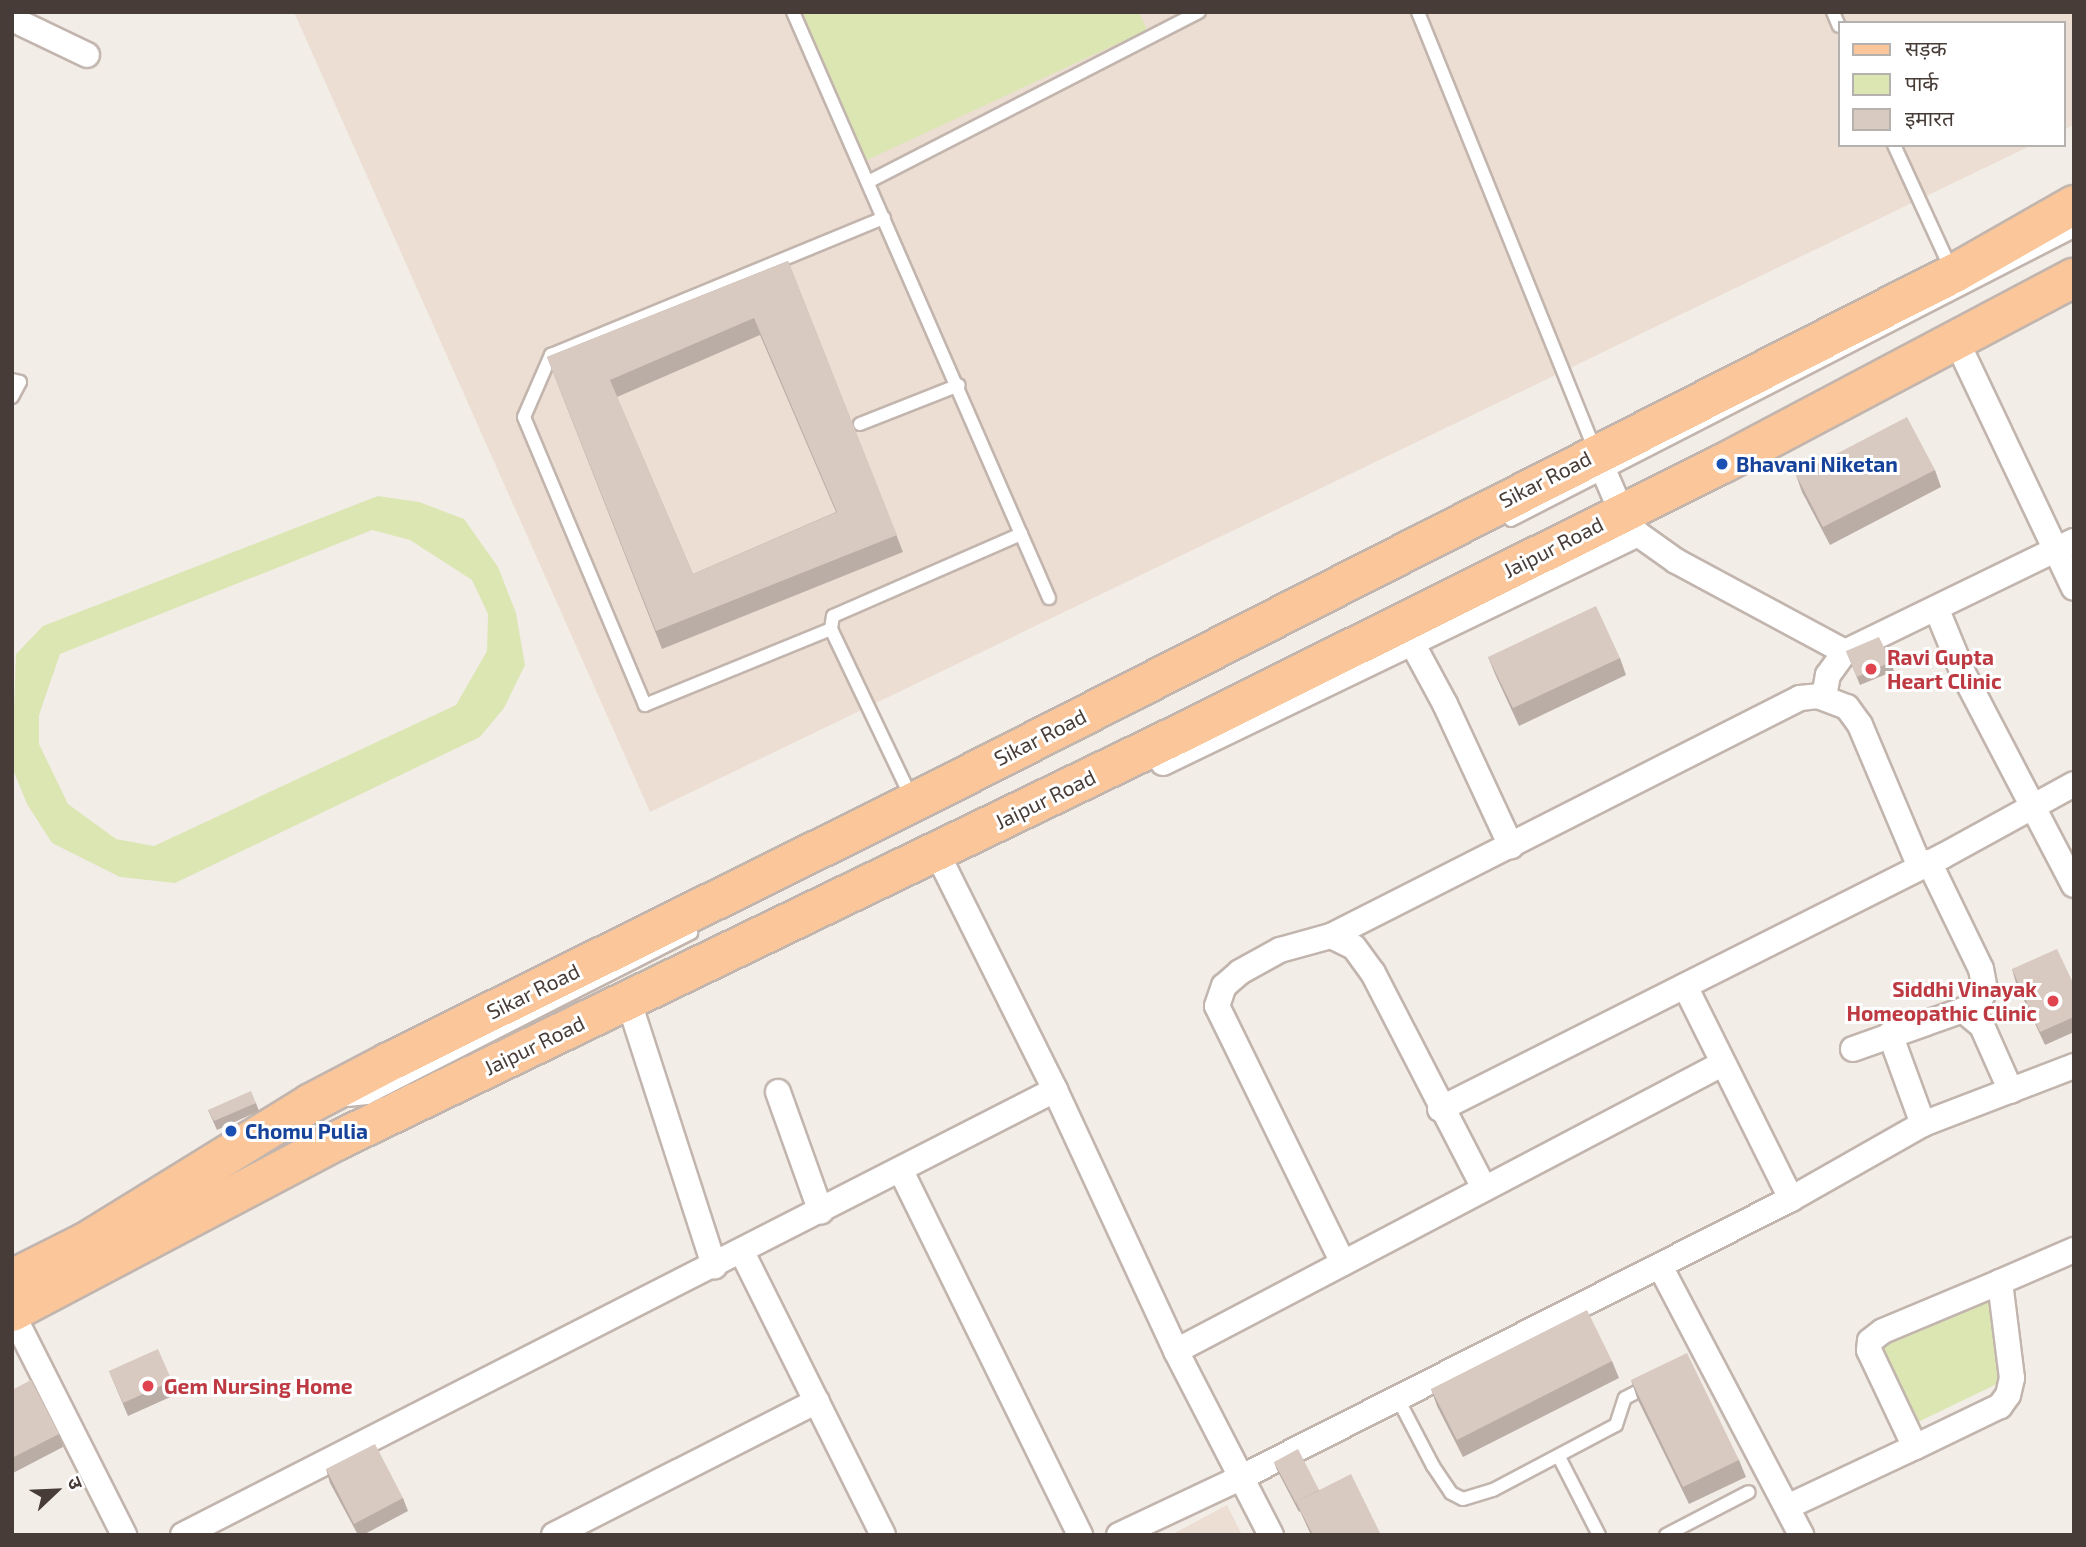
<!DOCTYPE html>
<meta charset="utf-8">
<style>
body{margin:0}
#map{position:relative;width:2086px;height:1547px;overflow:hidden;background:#f3ede8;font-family:"Exo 2","Noto Sans Devanagari",sans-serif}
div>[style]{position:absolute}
.education>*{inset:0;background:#ecded3}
.green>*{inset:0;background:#dce6b3}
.roads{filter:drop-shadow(2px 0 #c2b5ae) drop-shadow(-2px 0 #c2b5ae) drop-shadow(0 2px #c2b5ae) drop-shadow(0 -2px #c2b5ae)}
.lane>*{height:12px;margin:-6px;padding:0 6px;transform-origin:6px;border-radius:6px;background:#fff}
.street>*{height:24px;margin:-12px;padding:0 12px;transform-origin:12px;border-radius:12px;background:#fff}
.primary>*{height:38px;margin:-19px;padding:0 19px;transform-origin:19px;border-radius:19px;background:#fac69a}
.wall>*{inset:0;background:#baada6}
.building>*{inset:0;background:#d8c9c1}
.dots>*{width:19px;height:19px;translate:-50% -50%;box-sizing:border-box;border:4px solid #fff;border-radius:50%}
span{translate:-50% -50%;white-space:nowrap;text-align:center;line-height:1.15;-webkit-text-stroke:6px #fff;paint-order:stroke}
.transit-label{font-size:21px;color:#164399;font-weight:700}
.left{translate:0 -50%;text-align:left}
.street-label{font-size:21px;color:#473c37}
.health-label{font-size:21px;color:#be3a42;font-weight:700}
.right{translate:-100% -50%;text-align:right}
.frame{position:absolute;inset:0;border:14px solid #473c37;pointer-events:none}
.legend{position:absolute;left:1838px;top:21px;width:228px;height:126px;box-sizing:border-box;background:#fff;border:2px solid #b5b1af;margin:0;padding:9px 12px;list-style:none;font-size:21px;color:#473c37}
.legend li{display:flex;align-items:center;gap:14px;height:35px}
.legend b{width:35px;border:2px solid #b5b1af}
.north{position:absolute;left:21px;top:1456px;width:70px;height:70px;-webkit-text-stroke:5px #fff;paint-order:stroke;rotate:67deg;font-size:19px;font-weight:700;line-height:28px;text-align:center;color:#473c37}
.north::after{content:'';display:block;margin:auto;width:24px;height:32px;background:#473c37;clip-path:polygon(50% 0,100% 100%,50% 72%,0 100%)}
</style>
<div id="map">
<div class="education">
<i style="clip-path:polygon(294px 12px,2074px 12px,2074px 125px,2063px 130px,2063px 23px,1839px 23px,1839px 145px,2032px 145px,650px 812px)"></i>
<i style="clip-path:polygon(1227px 1505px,1242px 1535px,1171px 1535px)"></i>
</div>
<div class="green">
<i style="clip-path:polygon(791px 12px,1139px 12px,1147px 30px,854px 166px)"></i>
<i style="clip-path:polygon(evenodd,378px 496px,419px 502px,464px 519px,498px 567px,516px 613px,525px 665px,504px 708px,480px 737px,175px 883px,120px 877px,52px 843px,27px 804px,12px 767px,16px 654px,43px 626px,378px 496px,372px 530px,410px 540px,472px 580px,488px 614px,487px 651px,456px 705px,154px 846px,116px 839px,68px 804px,39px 744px,39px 715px,60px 654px,372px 530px)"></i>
<i style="clip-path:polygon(1988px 1299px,2001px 1382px,1916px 1423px,1879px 1338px)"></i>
</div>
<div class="roads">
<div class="lane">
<i style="left:793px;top:12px;width:570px;rotate:66.41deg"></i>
<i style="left:1021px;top:534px;width:205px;rotate:156.4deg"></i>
<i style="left:833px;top:616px;width:13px;rotate:99deg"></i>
<i style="left:831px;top:629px;width:188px;rotate:64.5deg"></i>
<i style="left:1418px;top:12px;width:472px;rotate:68deg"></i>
<i style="left:1833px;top:12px;width:15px;rotate:67deg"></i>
<i style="left:1894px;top:145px;width:139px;rotate:65.3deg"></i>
<i style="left:868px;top:182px;width:372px;rotate:-27.2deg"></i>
<i style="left:12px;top:380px;width:8px;rotate:14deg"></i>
<i style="left:20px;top:382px;width:17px;rotate:118deg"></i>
<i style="left:860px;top:424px;width:106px;rotate:-21.5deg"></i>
<i style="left:1511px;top:520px;width:633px;rotate:-27.17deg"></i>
<i style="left:1021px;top:534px;width:70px;rotate:66.4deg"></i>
<i style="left:831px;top:629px;width:201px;rotate:157.8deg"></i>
<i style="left:645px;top:705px;width:312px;rotate:-112.8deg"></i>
<i style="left:524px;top:417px;width:68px;rotate:-66.5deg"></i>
<i style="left:551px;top:355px;width:360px;rotate:-22.4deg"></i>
<i style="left:347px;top:1100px;width:20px;rotate:-6deg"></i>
<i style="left:367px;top:1098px;width:364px;rotate:-27deg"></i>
<i style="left:1398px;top:1399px;width:76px;rotate:62.4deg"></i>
<i style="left:1433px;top:1466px;width:32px;rotate:56deg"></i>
<i style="left:1451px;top:1493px;width:13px;rotate:27deg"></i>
<i style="left:1463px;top:1499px;width:31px;rotate:-17deg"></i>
<i style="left:1493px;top:1490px;width:139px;rotate:-27.9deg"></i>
<i style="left:1616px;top:1425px;width:28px;rotate:-72deg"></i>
<i style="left:1625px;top:1398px;width:29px;rotate:-27deg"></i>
<i style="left:1559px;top:1457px;width:88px;rotate:62.9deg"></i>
<i style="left:1666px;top:1535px;width:93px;rotate:-27.4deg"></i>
</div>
<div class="street">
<i style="left:12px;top:19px;width:83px;rotate:25.6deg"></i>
<i style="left:1957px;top:342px;width:272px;rotate:64.6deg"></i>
<i style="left:1596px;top:453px;width:65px;rotate:66.6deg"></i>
<i style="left:1622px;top:513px;width:26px;rotate:53deg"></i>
<i style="left:1638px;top:534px;width:47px;rotate:35.4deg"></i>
<i style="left:1676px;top:561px;width:192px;rotate:28.3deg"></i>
<i style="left:1845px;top:652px;width:254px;rotate:-25.9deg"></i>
<i style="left:1937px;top:610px;width:68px;rotate:67.6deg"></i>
<i style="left:1963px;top:673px;width:239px;rotate:62.4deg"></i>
<i style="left:1405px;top:630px;width:84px;rotate:61.6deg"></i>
<i style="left:1445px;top:704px;width:157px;rotate:65.1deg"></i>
<i style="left:1824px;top:697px;width:22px;rotate:-80deg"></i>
<i style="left:1828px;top:675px;width:29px;rotate:-54deg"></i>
<i style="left:1163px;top:763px;width:527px;rotate:-25.74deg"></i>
<i style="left:936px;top:851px;width:267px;rotate:63.5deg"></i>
<i style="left:1055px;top:1090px;width:288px;rotate:65.1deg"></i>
<i style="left:1176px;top:1351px;width:207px;rotate:62.7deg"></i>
<i style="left:1929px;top:862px;width:119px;rotate:64.1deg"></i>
<i style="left:1981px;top:969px;width:21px;rotate:79deg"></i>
<i style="left:1985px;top:990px;width:27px;rotate:118deg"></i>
<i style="left:1331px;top:936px;width:526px;rotate:-26.91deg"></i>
<i style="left:1800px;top:698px;width:18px;rotate:-6deg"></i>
<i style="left:1818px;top:696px;width:31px;rotate:21deg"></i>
<i style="left:1847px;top:707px;width:22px;rotate:54deg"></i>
<i style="left:1860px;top:725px;width:154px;rotate:67.1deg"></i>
<i style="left:1685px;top:986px;width:238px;rotate:63.5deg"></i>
<i style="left:628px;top:999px;width:281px;rotate:72.1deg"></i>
<i style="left:1890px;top:1034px;width:96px;rotate:69.9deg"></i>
<i style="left:1853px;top:1049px;width:117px;rotate:-19.5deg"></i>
<i style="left:1963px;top:1010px;width:25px;rotate:40deg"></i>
<i style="left:1982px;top:1026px;width:71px;rotate:66deg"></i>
<i style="left:778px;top:1092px;width:127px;rotate:70.3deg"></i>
<i style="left:1440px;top:1109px;width:563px;rotate:-26.7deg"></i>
<i style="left:1943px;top:856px;width:149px;rotate:-28.8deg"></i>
<i style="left:901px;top:1171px;width:406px;rotate:63.8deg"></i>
<i style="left:742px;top:1252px;width:316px;rotate:63.5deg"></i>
<i style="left:1343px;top:1263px;width:286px;rotate:-116.1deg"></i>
<i style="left:1217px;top:1006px;width:21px;rotate:-71deg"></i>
<i style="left:1224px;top:986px;width:21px;rotate:-41deg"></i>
<i style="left:1240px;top:972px;width:46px;rotate:-28.8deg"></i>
<i style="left:1280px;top:950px;width:53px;rotate:-15.4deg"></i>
<i style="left:1331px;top:936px;width:25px;rotate:26deg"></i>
<i style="left:1354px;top:947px;width:32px;rotate:54deg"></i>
<i style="left:1373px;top:973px;width:240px;rotate:62.7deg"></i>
<i style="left:1660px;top:1266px;width:304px;rotate:62.3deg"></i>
<i style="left:2000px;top:1282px;width:81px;rotate:-23.4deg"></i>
<i style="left:12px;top:1313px;width:249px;rotate:63.2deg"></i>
<i style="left:1176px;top:1351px;width:617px;rotate:-27.73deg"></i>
<i style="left:1787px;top:1507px;width:141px;rotate:-25.1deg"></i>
<i style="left:1915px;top:1447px;width:107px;rotate:-115.4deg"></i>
<i style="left:1869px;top:1350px;width:9px;rotate:-84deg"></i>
<i style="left:1870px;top:1341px;width:16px;rotate:-38deg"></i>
<i style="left:1883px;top:1331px;width:127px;rotate:-22.7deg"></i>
<i style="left:2000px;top:1282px;width:97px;rotate:82.9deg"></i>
<i style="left:2012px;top:1378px;width:17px;rotate:103deg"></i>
<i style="left:2008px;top:1395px;width:14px;rotate:126deg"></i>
<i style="left:2000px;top:1406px;width:94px;rotate:154.2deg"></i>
<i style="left:183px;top:1535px;width:979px;rotate:-27.04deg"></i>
<i style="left:554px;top:1535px;width:295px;rotate:-27deg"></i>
<i style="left:1119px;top:1535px;width:136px;rotate:-25.2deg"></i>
<i style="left:1242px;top:1477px;width:615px;rotate:-26.86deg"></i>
<i style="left:1791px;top:1199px;width:152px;rotate:-29.6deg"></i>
<i style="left:1923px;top:1124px;width:162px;rotate:-21deg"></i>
</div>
<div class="primary">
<i style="left:12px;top:1279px;width:83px;rotate:-26.6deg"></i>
<i style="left:86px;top:1242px;width:264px;rotate:-31.7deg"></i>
<i style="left:311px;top:1103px;width:88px;rotate:-27.7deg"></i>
<i style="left:389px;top:1062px;width:586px;rotate:-26.35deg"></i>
<i style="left:914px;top:802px;width:1165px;rotate:-26.94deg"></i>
<i style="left:1953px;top:274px;width:139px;rotate:-29.7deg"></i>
<i style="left:12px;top:1312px;width:362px;rotate:-27.8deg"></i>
<i style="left:332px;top:1143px;width:927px;rotate:-25.76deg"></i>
<i style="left:1167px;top:740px;width:620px;rotate:-26.44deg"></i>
<i style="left:1722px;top:464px;width:398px;rotate:-27.9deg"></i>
</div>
</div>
<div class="wall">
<i style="clip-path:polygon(evenodd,788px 261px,903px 552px,662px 649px,547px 357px,788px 261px,760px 335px,836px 512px,693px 574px,617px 397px,760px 335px)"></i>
<i style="clip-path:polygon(1935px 470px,1941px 487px,1830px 545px,1802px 492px,1796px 475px)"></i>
<i style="clip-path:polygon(1846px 651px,1891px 662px,1894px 671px,1860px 685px)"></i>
<i style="clip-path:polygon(1488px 657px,1620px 658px,1626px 675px,1519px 726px,1495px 674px)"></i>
<i style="clip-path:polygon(2012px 969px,2074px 985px,2074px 1032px,2045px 1045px,2016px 983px)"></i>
<i style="clip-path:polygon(256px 1103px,259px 1111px,217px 1130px,208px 1110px)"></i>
<i style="clip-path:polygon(1612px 1361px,1619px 1378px,1463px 1457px,1437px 1406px,1431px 1389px)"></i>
<i style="clip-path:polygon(109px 1371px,172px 1381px,177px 1394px,128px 1416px)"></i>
<i style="clip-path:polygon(1631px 1380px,1739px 1460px,1746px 1477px,1689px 1504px,1637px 1398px)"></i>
<i style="clip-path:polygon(12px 1390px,59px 1434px,63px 1447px,13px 1473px,12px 1471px)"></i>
<i style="clip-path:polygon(1274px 1462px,1319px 1490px,1381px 1535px,1311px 1535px,1300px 1511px,1299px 1512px,1277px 1470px)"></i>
<i style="clip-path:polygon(326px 1469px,403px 1498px,408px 1511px,363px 1535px,358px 1535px,330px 1483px)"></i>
</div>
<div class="building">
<i style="clip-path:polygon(evenodd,788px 261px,897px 535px,656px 631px,547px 357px,788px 261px,754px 318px,837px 512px,693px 574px,610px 380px,754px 318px)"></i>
<i style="clip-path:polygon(1907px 417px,1935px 470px,1823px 527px,1796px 475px)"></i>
<i style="clip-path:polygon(1596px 606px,1620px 658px,1513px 708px,1488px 657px)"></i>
<i style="clip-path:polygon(1879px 637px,1891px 662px,1857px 677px,1846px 651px)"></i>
<i style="clip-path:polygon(2057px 949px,2074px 985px,2074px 1017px,2040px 1032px,2012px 969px)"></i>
<i style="clip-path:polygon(251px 1091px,256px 1103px,214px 1121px,208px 1110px)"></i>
<i style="clip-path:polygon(1587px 1310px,1612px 1361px,1457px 1440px,1431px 1389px)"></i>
<i style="clip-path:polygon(158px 1349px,172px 1381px,123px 1403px,109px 1371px)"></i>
<i style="clip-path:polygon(1687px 1353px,1739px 1460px,1683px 1487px,1631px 1380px)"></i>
<i style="clip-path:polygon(31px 1380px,59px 1434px,12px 1458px,12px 1390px)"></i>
<i style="clip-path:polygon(375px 1444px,403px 1498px,354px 1524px,326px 1469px)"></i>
<i style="clip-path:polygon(1298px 1449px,1319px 1490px,1296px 1502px,1296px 1503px,1274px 1462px)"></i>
<i style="clip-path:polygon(1351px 1474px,1381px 1535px,1313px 1535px,1296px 1502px)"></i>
</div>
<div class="dots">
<i style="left:1722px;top:464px;background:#1a4fb4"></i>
<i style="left:1871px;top:669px;background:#e0444e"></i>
<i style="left:2053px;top:1001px;background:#e0444e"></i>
<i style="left:231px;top:1131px;background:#1a4fb4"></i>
<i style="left:148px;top:1386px;background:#e0444e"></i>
</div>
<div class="transit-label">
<span class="left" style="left:1736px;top:464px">Bhavani Niketan</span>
<span class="left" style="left:245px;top:1131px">Chomu Pulia</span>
</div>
<div class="street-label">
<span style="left:1545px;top:479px;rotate:-27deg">Sikar Road</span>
<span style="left:1553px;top:547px;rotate:-27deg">Jaipur Road</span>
<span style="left:1040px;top:737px;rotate:-27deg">Sikar Road</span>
<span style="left:1045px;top:799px;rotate:-26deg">Jaipur Road</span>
<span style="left:533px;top:991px;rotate:-26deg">Sikar Road</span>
<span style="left:534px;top:1045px;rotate:-26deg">Jaipur Road</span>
</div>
<div class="health-label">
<span class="left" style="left:1887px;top:669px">Ravi Gupta<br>Heart Clinic</span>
<span class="right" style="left:2037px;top:1001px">Siddhi Vinayak<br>Homeopathic Clinic</span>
<span class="left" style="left:164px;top:1386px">Gem Nursing Home</span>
</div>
<div class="frame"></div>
<ul class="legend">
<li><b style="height:9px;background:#fac69a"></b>सड़क</li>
<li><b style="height:19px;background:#dce6b3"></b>पार्क</li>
<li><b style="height:19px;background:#d8c9c1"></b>इमारत</li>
</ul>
<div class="north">उ</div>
</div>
